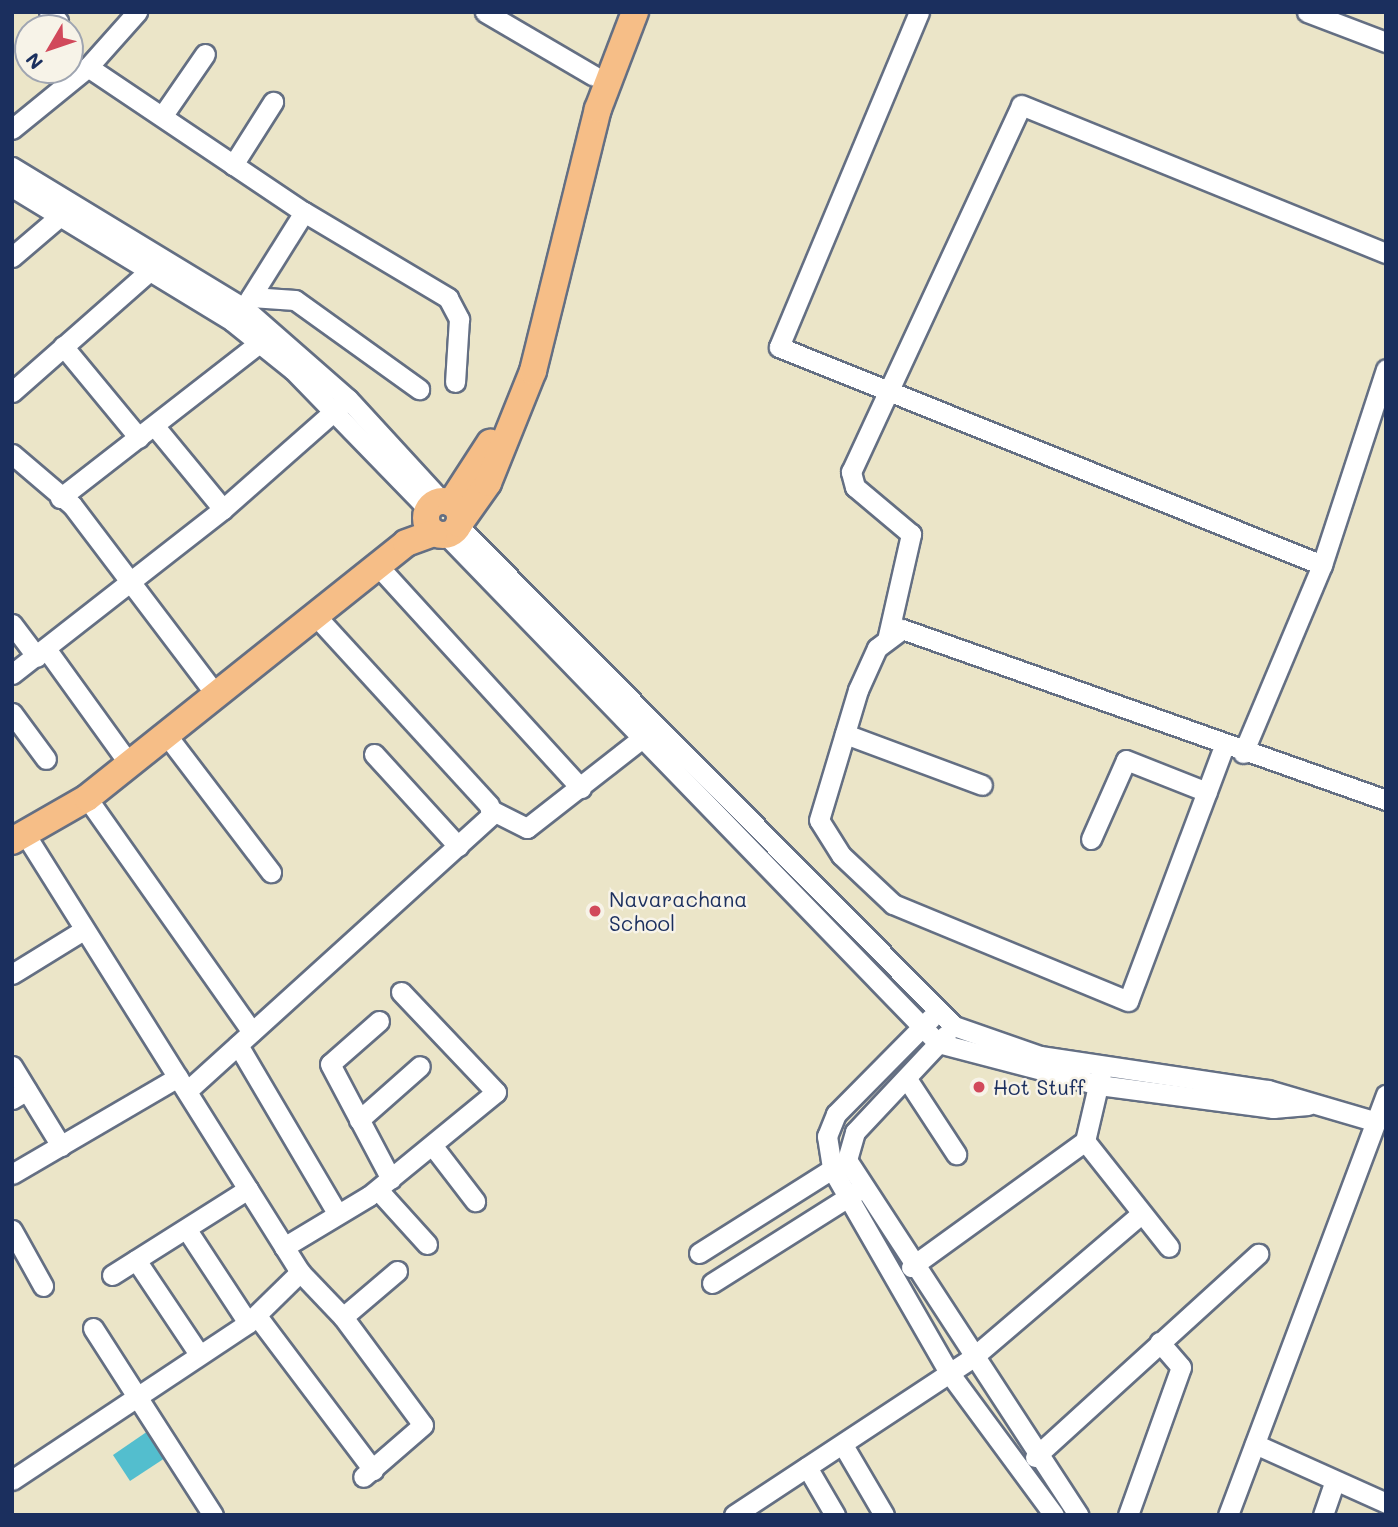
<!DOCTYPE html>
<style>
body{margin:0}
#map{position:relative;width:1398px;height:1527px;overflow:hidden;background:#ebe5c8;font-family:Mali,sans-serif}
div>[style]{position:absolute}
.water>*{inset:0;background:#53bece}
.roads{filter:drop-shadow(2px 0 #646f83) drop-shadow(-2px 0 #646f83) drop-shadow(0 2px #646f83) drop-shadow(0 -2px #646f83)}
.minor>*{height:19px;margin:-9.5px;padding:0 9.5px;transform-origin:9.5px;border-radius:9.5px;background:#fff}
.major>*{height:26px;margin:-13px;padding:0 13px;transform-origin:13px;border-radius:13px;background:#f6be87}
.major>.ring{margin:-13px;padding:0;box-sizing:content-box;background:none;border:26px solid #f6be87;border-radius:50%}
.dots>*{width:19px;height:19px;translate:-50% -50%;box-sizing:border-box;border:4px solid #f7f3e8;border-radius:50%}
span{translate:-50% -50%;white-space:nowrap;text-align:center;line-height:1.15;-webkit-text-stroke:5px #f7f3e8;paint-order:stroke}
.poi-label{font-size:21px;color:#1b2f5e}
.left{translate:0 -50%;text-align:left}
.frame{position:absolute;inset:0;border:14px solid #1b2f5e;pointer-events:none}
.north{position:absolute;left:14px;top:14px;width:70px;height:70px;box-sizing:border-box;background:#f7f3e8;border:2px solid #9fa5b1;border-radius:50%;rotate:231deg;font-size:19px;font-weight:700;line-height:28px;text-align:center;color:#1b2f5e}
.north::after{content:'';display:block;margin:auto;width:24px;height:32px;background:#d1495b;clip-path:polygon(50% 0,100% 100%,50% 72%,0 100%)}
</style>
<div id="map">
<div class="water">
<i style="clip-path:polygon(148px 1431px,165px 1458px,130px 1481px,113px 1455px)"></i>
</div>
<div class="roads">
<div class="minor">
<i style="left:49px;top:12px;width:13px;rotate:45deg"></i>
<i style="left:485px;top:12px;width:126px;rotate:30.4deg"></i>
<i style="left:919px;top:12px;width:363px;rotate:112.7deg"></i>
<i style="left:779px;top:347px;width:585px;rotate:21.87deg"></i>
<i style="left:1307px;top:12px;width:85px;rotate:20.8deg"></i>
<i style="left:88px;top:67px;width:74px;rotate:-48.3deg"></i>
<i style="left:163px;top:115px;width:74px;rotate:-55.5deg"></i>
<i style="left:12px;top:129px;width:98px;rotate:-39.2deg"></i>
<i style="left:88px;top:67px;width:260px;rotate:33.9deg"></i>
<i style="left:304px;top:212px;width:168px;rotate:30.8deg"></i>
<i style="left:448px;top:298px;width:24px;rotate:62deg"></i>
<i style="left:459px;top:319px;width:63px;rotate:93.6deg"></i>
<i style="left:233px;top:165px;width:75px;rotate:-57.6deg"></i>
<i style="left:12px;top:167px;width:271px;rotate:31.3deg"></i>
<i style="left:244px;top:308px;width:138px;rotate:41.2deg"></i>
<i style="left:348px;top:399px;width:137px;rotate:47.4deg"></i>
<i style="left:12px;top:187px;width:258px;rotate:31.3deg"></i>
<i style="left:232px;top:321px;width:78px;rotate:38.8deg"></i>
<i style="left:293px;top:370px;width:194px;rotate:45.8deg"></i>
<i style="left:12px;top:257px;width:72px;rotate:-40.5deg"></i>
<i style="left:251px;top:297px;width:44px;rotate:3.9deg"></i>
<i style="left:295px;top:300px;width:153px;rotate:35.7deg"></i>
<i style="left:247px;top:303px;width:107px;rotate:-57.9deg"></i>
<i style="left:63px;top:346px;width:119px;rotate:50.4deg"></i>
<i style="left:12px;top:392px;width:181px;rotate:-41.4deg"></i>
<i style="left:157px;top:429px;width:104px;rotate:50.5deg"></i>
<i style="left:12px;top:454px;width:79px;rotate:40.4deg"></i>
<i style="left:72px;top:505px;width:240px;rotate:52.8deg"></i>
<i style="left:60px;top:498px;width:252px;rotate:-37.9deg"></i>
<i style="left:458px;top:526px;width:704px;rotate:45.23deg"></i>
<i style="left:954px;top:1026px;width:91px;rotate:19.2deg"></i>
<i style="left:1040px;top:1056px;width:231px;rotate:8.5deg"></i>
<i style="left:1268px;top:1090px;width:109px;rotate:16.4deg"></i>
<i style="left:446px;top:535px;width:707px;rotate:45.92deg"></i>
<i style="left:938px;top:1043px;width:166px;rotate:14.6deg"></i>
<i style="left:1099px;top:1085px;width:176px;rotate:7.5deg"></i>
<i style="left:1273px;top:1108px;width:35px;rotate:-5deg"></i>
<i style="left:378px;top:566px;width:301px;rotate:47.6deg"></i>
<i style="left:12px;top:624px;width:41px;rotate:52.9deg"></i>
<i style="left:887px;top:640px;width:109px;rotate:-77.2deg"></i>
<i style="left:911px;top:534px;width:73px;rotate:-140deg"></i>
<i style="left:855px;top:487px;width:16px;rotate:-105deg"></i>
<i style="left:851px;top:472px;width:404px;rotate:-65.1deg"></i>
<i style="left:1021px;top:105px;width:394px;rotate:22.1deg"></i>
<i style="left:47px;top:650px;width:142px;rotate:54.2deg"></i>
<i style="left:12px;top:674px;width:268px;rotate:-38deg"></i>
<i style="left:223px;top:509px;width:159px;rotate:-41.4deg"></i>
<i style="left:12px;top:713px;width:57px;rotate:53.5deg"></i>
<i style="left:845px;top:734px;width:146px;rotate:20.4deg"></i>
<i style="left:168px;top:737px;width:170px;rotate:52.7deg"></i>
<i style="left:1224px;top:746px;width:272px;rotate:110.6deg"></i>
<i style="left:1128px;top:1001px;width:254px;rotate:-157.6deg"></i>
<i style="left:893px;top:904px;width:71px;rotate:-136.7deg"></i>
<i style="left:841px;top:855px;width:41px;rotate:-122.2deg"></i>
<i style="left:819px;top:820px;width:136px;rotate:-73.3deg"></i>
<i style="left:858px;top:690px;width:46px;rotate:-65.7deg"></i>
<i style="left:877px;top:648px;width:31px;rotate:-37deg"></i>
<i style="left:902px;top:629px;width:513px;rotate:19.46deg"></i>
<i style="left:1243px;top:753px;width:204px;rotate:-67.2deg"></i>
<i style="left:1322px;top:565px;width:206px;rotate:-71.9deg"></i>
<i style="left:374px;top:754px;width:125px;rotate:47.6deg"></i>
<i style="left:87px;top:798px;width:286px;rotate:54.8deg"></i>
<i style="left:491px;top:810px;width:40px;rotate:26.6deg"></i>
<i style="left:527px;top:828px;width:145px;rotate:-38deg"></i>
<i style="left:25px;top:834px;width:517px;rotate:57.88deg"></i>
<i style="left:300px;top:1272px;width:62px;rotate:46.3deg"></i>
<i style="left:343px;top:1317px;width:134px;rotate:53.5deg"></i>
<i style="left:423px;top:1425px;width:79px;rotate:139.1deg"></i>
<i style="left:1091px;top:839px;width:86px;rotate:-66.1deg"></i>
<i style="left:1126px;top:760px;width:87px;rotate:21.6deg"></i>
<i style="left:12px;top:974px;width:82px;rotate:-31.6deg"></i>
<i style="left:931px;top:1018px;width:135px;rotate:134.7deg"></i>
<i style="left:836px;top:1114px;width:24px;rotate:112deg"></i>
<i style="left:827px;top:1136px;width:33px;rotate:81deg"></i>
<i style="left:832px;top:1169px;width:237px;rotate:60.1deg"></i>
<i style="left:950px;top:1374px;width:175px;rotate:53.6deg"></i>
<i style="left:379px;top:1021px;width:65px;rotate:138.7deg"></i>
<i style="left:330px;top:1064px;width:130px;rotate:62.1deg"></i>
<i style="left:946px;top:1035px;width:133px;rotate:133.2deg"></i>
<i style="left:855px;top:1132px;width:29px;rotate:106deg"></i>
<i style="left:847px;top:1160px;width:424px;rotate:56.9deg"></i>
<i style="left:238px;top:1045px;width:195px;rotate:59.5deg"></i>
<i style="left:12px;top:1066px;width:94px;rotate:58.5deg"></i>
<i style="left:1101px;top:1073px;width:70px;rotate:103.2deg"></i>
<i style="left:1085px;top:1141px;width:135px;rotate:51.6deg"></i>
<i style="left:907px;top:1079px;width:90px;rotate:56.8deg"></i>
<i style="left:187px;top:1091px;width:411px;rotate:-42.2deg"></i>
<i style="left:491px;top:815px;width:10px;rotate:-101deg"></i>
<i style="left:489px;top:805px;width:255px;rotate:-132.5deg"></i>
<i style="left:12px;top:1099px;width:17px;rotate:-31deg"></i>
<i style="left:359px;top:1120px;width:81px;rotate:-41.5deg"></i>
<i style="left:432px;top:1145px;width:71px;rotate:52.5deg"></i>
<i style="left:12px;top:1174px;width:192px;rotate:-30.3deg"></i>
<i style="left:378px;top:1190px;width:73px;rotate:47.8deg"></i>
<i style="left:12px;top:1230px;width:64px;rotate:61deg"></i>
<i style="left:187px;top:1230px;width:111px;rotate:56.7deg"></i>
<i style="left:284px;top:1247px;width:99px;rotate:-31deg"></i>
<i style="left:369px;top:1196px;width:164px;rotate:-39.3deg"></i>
<i style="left:496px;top:1092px;width:138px;rotate:-133.5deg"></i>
<i style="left:699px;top:1253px;width:170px;rotate:-32.3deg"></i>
<i style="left:136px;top:1260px;width:113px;rotate:56.2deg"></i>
<i style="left:911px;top:1267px;width:215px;rotate:-35.9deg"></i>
<i style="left:112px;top:1275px;width:161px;rotate:-32.3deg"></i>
<i style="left:712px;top:1283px;width:170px;rotate:-32.3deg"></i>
<i style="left:257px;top:1316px;width:193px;rotate:53deg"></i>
<i style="left:343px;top:1317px;width:71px;rotate:-40.4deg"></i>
<i style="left:93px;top:1328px;width:222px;rotate:57.3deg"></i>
<i style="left:1255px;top:1444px;width:144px;rotate:24.2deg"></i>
<i style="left:843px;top:1445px;width:81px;rotate:59.6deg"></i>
<i style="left:1035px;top:1457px;width:302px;rotate:-42.3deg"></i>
<i style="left:807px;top:1467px;width:56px;rotate:59.7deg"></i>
<i style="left:12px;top:1480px;width:283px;rotate:-33.6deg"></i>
<i style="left:248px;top:1323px;width:73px;rotate:-44.4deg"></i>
<i style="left:734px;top:1515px;width:284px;rotate:-33.4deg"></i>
<i style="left:971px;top:1359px;width:223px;rotate:-40.5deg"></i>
<i style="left:1128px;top:1515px;width:157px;rotate:-70.3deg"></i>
<i style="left:1181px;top:1367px;width:33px;rotate:-131deg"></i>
<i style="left:1228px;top:1515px;width:449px;rotate:-69.4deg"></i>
<i style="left:1323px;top:1515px;width:34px;rotate:-71deg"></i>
</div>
<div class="major">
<i class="ring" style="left:426px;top:501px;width:8px;height:8px"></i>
<i style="left:451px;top:503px;width:72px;rotate:-57deg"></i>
<i style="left:459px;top:524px;width:50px;rotate:-54.7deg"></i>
<i style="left:488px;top:483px;width:121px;rotate:-68.1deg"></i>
<i style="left:533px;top:371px;width:270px;rotate:-76.1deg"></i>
<i style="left:598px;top:109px;width:104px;rotate:-69.1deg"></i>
<i style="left:12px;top:841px;width:86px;rotate:-29.8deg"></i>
<i style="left:87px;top:798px;width:408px;rotate:-38.6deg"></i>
<i style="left:406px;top:543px;width:30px;rotate:-20deg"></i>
</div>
</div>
<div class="dots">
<i style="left:595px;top:911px;background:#d1495b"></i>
<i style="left:979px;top:1087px;background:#d1495b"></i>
</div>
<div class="poi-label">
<span class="left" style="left:609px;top:911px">Navarachana<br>School</span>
<span class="left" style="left:993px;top:1087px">Hot Stuff</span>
</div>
<div class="frame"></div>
<div class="north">N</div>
</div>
